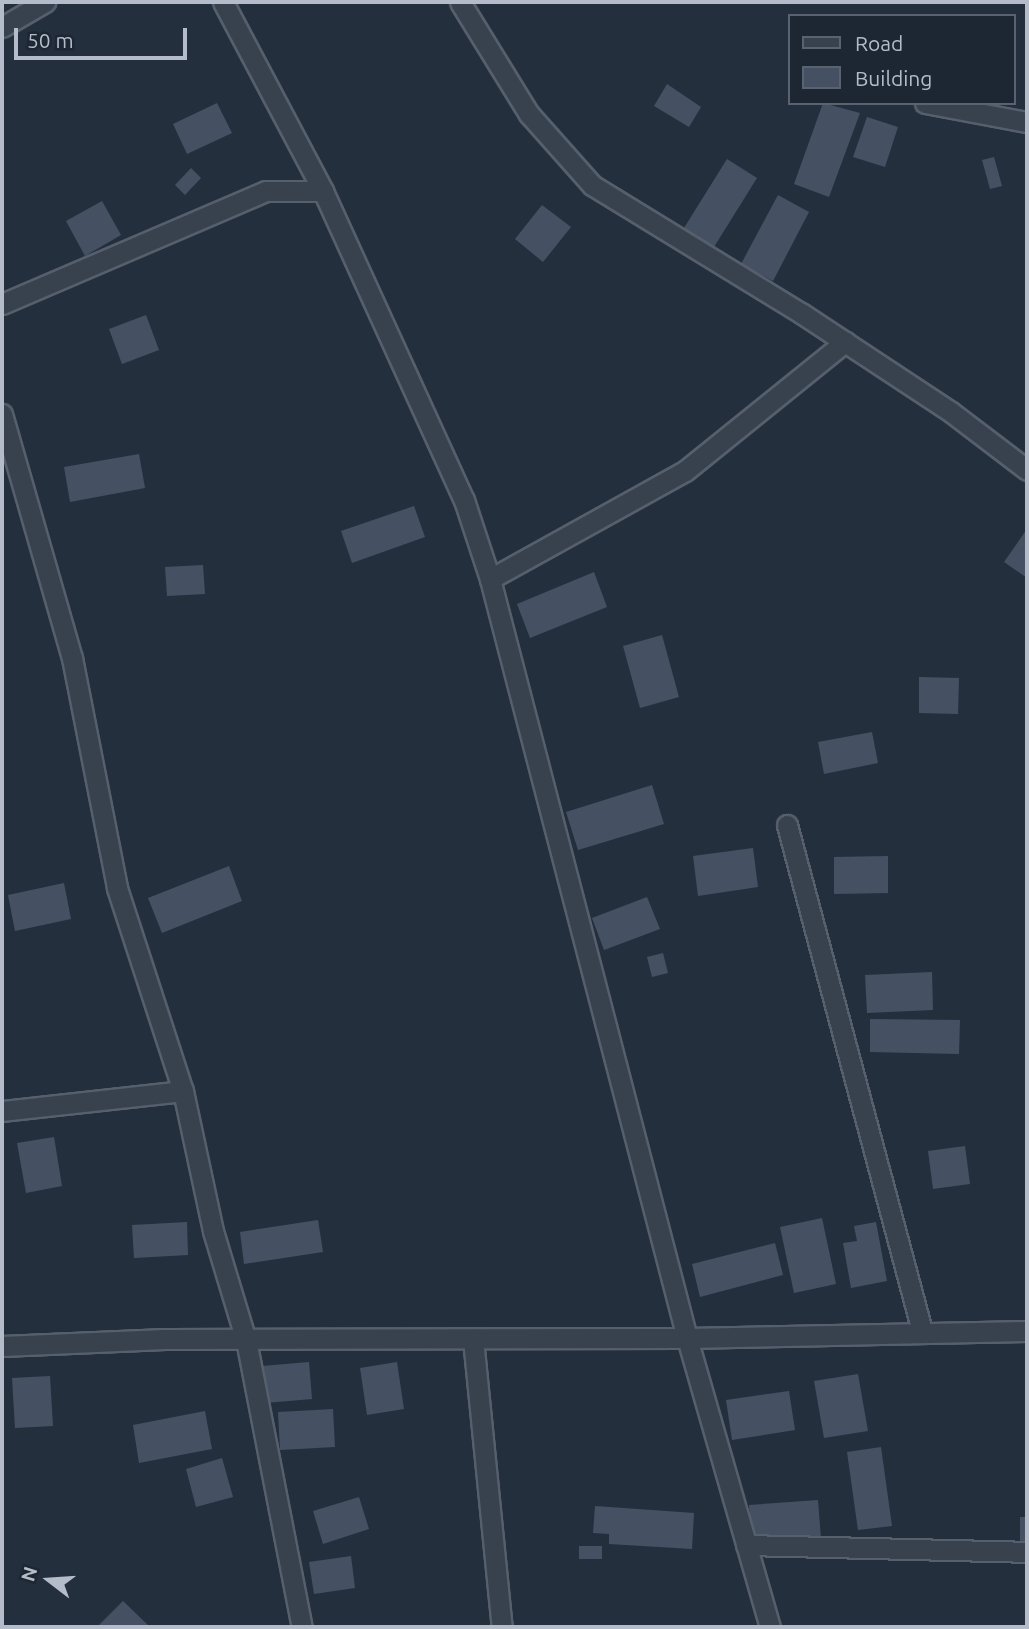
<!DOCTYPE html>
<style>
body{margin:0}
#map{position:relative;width:1029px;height:1629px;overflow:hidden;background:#242f3e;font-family:Ubuntu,sans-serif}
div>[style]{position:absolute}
.building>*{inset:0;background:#455162}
.roads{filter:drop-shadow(2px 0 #565f6c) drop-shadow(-2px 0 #565f6c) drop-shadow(0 2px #565f6c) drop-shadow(0 -2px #565f6c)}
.street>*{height:19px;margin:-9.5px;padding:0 9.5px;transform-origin:9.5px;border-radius:9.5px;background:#38414e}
span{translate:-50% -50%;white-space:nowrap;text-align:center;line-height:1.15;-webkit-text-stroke:6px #1d2633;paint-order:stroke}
.frame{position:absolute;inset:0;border:4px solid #b4bcc9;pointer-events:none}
.legend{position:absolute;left:788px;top:14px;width:228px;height:91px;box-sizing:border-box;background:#1d2633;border:2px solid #59626f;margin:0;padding:9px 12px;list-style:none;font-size:21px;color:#b4bcc9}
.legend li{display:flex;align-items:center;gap:14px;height:35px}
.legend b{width:35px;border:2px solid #59626f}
.north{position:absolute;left:14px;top:1545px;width:70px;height:70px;-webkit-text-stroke:5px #1d2633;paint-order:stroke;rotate:287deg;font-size:19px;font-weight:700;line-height:28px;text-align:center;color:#b4bcc9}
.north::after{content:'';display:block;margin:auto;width:24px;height:32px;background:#b4bcc9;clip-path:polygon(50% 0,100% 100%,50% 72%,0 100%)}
.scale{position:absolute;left:14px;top:28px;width:173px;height:32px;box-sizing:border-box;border:4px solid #b4bcc9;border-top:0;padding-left:9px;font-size:21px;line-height:24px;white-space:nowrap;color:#b4bcc9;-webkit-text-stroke:5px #1d2633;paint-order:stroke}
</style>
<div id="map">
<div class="building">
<i style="clip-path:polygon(667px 84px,701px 107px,689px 127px,654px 106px)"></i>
<i style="clip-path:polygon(217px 103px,232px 133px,187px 154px,173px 124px)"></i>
<i style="clip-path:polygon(823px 103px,860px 113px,829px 197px,794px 184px)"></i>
<i style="clip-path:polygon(867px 117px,898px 127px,885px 167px,853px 157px)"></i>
<i style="clip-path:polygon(994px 157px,1002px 186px,990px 189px,982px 160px)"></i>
<i style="clip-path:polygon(727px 159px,757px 178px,709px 255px,679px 236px)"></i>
<i style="clip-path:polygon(191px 168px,201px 178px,185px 195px,175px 185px)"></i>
<i style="clip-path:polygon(778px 195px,809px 212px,773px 281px,741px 264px)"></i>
<i style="clip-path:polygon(102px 201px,121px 235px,85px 256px,66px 221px)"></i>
<i style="clip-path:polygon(542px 205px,571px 227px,543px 262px,515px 239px)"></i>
<i style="clip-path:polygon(146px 315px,159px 350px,122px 364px,109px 329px)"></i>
<i style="clip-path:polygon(139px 454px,145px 488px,70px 502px,64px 467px)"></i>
<i style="clip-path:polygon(414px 506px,425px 537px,352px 563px,341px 531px)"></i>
<i style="clip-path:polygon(1027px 529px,1027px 578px,1004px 562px)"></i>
<i style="clip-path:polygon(203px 565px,205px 594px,167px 596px,165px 567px)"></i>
<i style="clip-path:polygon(594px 572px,607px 607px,530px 638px,517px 604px)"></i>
<i style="clip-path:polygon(662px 635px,679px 697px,640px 708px,623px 646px)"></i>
<i style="clip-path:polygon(919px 677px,959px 678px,958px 714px,919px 713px)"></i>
<i style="clip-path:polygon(872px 732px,878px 763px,824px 774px,818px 742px)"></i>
<i style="clip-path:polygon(652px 785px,664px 824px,578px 850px,566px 812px)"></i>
<i style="clip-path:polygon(753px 848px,758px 887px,698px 896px,693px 856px)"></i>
<i style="clip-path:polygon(888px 856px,888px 893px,834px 894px,834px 857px)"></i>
<i style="clip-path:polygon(229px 866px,242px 901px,162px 933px,148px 898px)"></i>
<i style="clip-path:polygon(64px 883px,71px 919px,15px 931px,8px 895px)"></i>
<i style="clip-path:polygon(647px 897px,660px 929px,604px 950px,592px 918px)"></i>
<i style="clip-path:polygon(663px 953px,668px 973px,652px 977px,647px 957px)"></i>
<i style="clip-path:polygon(932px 972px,933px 1010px,867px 1013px,865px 975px)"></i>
<i style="clip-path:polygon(870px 1019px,960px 1020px,959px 1054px,870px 1052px)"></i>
<i style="clip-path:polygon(54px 1137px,62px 1186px,26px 1193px,17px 1143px)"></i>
<i style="clip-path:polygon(965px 1146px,970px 1184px,933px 1189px,928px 1151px)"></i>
<i style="clip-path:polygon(822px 1218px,836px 1284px,794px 1293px,780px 1227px)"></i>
<i style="clip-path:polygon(318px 1220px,323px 1252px,244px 1264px,240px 1232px)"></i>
<i style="clip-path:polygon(187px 1222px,188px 1255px,134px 1258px,132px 1225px)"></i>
<i style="clip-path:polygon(876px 1222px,887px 1281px,851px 1288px,843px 1243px,857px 1241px,854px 1226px)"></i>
<i style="clip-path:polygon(775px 1243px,783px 1275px,700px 1297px,692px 1264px)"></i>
<i style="clip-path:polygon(309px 1362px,312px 1399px,265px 1403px,262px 1366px)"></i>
<i style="clip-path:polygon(397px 1362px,404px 1409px,367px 1415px,360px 1368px)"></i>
<i style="clip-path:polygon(858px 1374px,868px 1431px,824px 1438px,814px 1381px)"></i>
<i style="clip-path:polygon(50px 1376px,53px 1426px,15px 1428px,12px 1378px)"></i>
<i style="clip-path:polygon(789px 1391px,795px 1430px,732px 1440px,726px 1400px)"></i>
<i style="clip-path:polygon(333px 1409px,335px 1447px,280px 1450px,278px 1412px)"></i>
<i style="clip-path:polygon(205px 1411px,212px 1449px,139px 1463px,133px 1425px)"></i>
<i style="clip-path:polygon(881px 1447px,892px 1526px,858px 1530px,847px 1452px)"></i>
<i style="clip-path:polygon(222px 1458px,233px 1497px,196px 1507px,186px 1469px)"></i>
<i style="clip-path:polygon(359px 1497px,369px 1529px,323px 1544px,313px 1511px)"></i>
<i style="clip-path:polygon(818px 1500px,821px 1539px,751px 1544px,749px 1505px)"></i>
<i style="clip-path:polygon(595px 1506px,694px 1513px,692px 1549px,609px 1544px,609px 1534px,593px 1533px)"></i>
<i style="clip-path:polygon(1020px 1517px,1027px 1517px,1027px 1543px,1020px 1542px)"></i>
<i style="clip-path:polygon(579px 1546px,602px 1546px,602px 1559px,579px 1559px)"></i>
<i style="clip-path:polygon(351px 1556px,355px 1588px,314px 1594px,309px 1562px)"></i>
<i style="clip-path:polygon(123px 1601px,150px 1627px,97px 1627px)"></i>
</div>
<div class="roads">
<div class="street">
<i style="left:223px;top:2px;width:214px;rotate:62.1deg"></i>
<i style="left:323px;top:191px;width:340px;rotate:65.5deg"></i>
<i style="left:464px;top:500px;width:83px;rotate:71.8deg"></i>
<i style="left:490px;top:579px;width:784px;rotate:75.45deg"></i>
<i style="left:687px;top:1338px;width:301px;rotate:74deg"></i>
<i style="left:460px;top:2px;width:132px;rotate:58.4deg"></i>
<i style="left:529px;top:114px;width:95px;rotate:48.4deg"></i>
<i style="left:592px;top:185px;width:245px;rotate:31.5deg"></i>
<i style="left:801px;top:313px;width:180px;rotate:33.4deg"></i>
<i style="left:951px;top:412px;width:96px;rotate:37.3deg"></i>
<i style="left:2px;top:27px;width:50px;rotate:-30.2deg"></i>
<i style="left:925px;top:103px;width:104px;rotate:10.6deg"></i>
<i style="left:2px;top:304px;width:287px;rotate:-23.2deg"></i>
<i style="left:266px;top:191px;width:57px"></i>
<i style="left:2px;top:414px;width:254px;rotate:74deg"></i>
<i style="left:72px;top:658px;width:234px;rotate:78.9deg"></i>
<i style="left:117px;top:888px;width:213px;rotate:72deg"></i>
<i style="left:183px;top:1091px;width:143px;rotate:77.9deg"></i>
<i style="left:213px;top:1231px;width:114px;rotate:73.2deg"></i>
<i style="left:246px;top:1340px;width:292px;rotate:79deg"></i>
<i style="left:490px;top:579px;width:223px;rotate:-29deg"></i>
<i style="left:685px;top:471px;width:206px;rotate:-38.9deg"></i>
<i style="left:787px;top:825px;width:524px;rotate:75.06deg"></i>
<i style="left:2px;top:1111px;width:182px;rotate:-6.3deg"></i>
<i style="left:473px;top:1339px;width:289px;rotate:84.3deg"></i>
<i style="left:2px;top:1346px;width:163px;rotate:-2.5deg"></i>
<i style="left:165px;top:1339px;width:522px;rotate:-0.11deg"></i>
<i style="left:687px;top:1338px;width:340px;rotate:-1.2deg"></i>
<i style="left:746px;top:1545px;width:281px;rotate:1.4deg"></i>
</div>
</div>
<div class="frame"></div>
<ul class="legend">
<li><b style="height:9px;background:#38414e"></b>Road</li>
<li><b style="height:19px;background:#455162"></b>Building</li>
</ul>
<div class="north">N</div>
<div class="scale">50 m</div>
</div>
